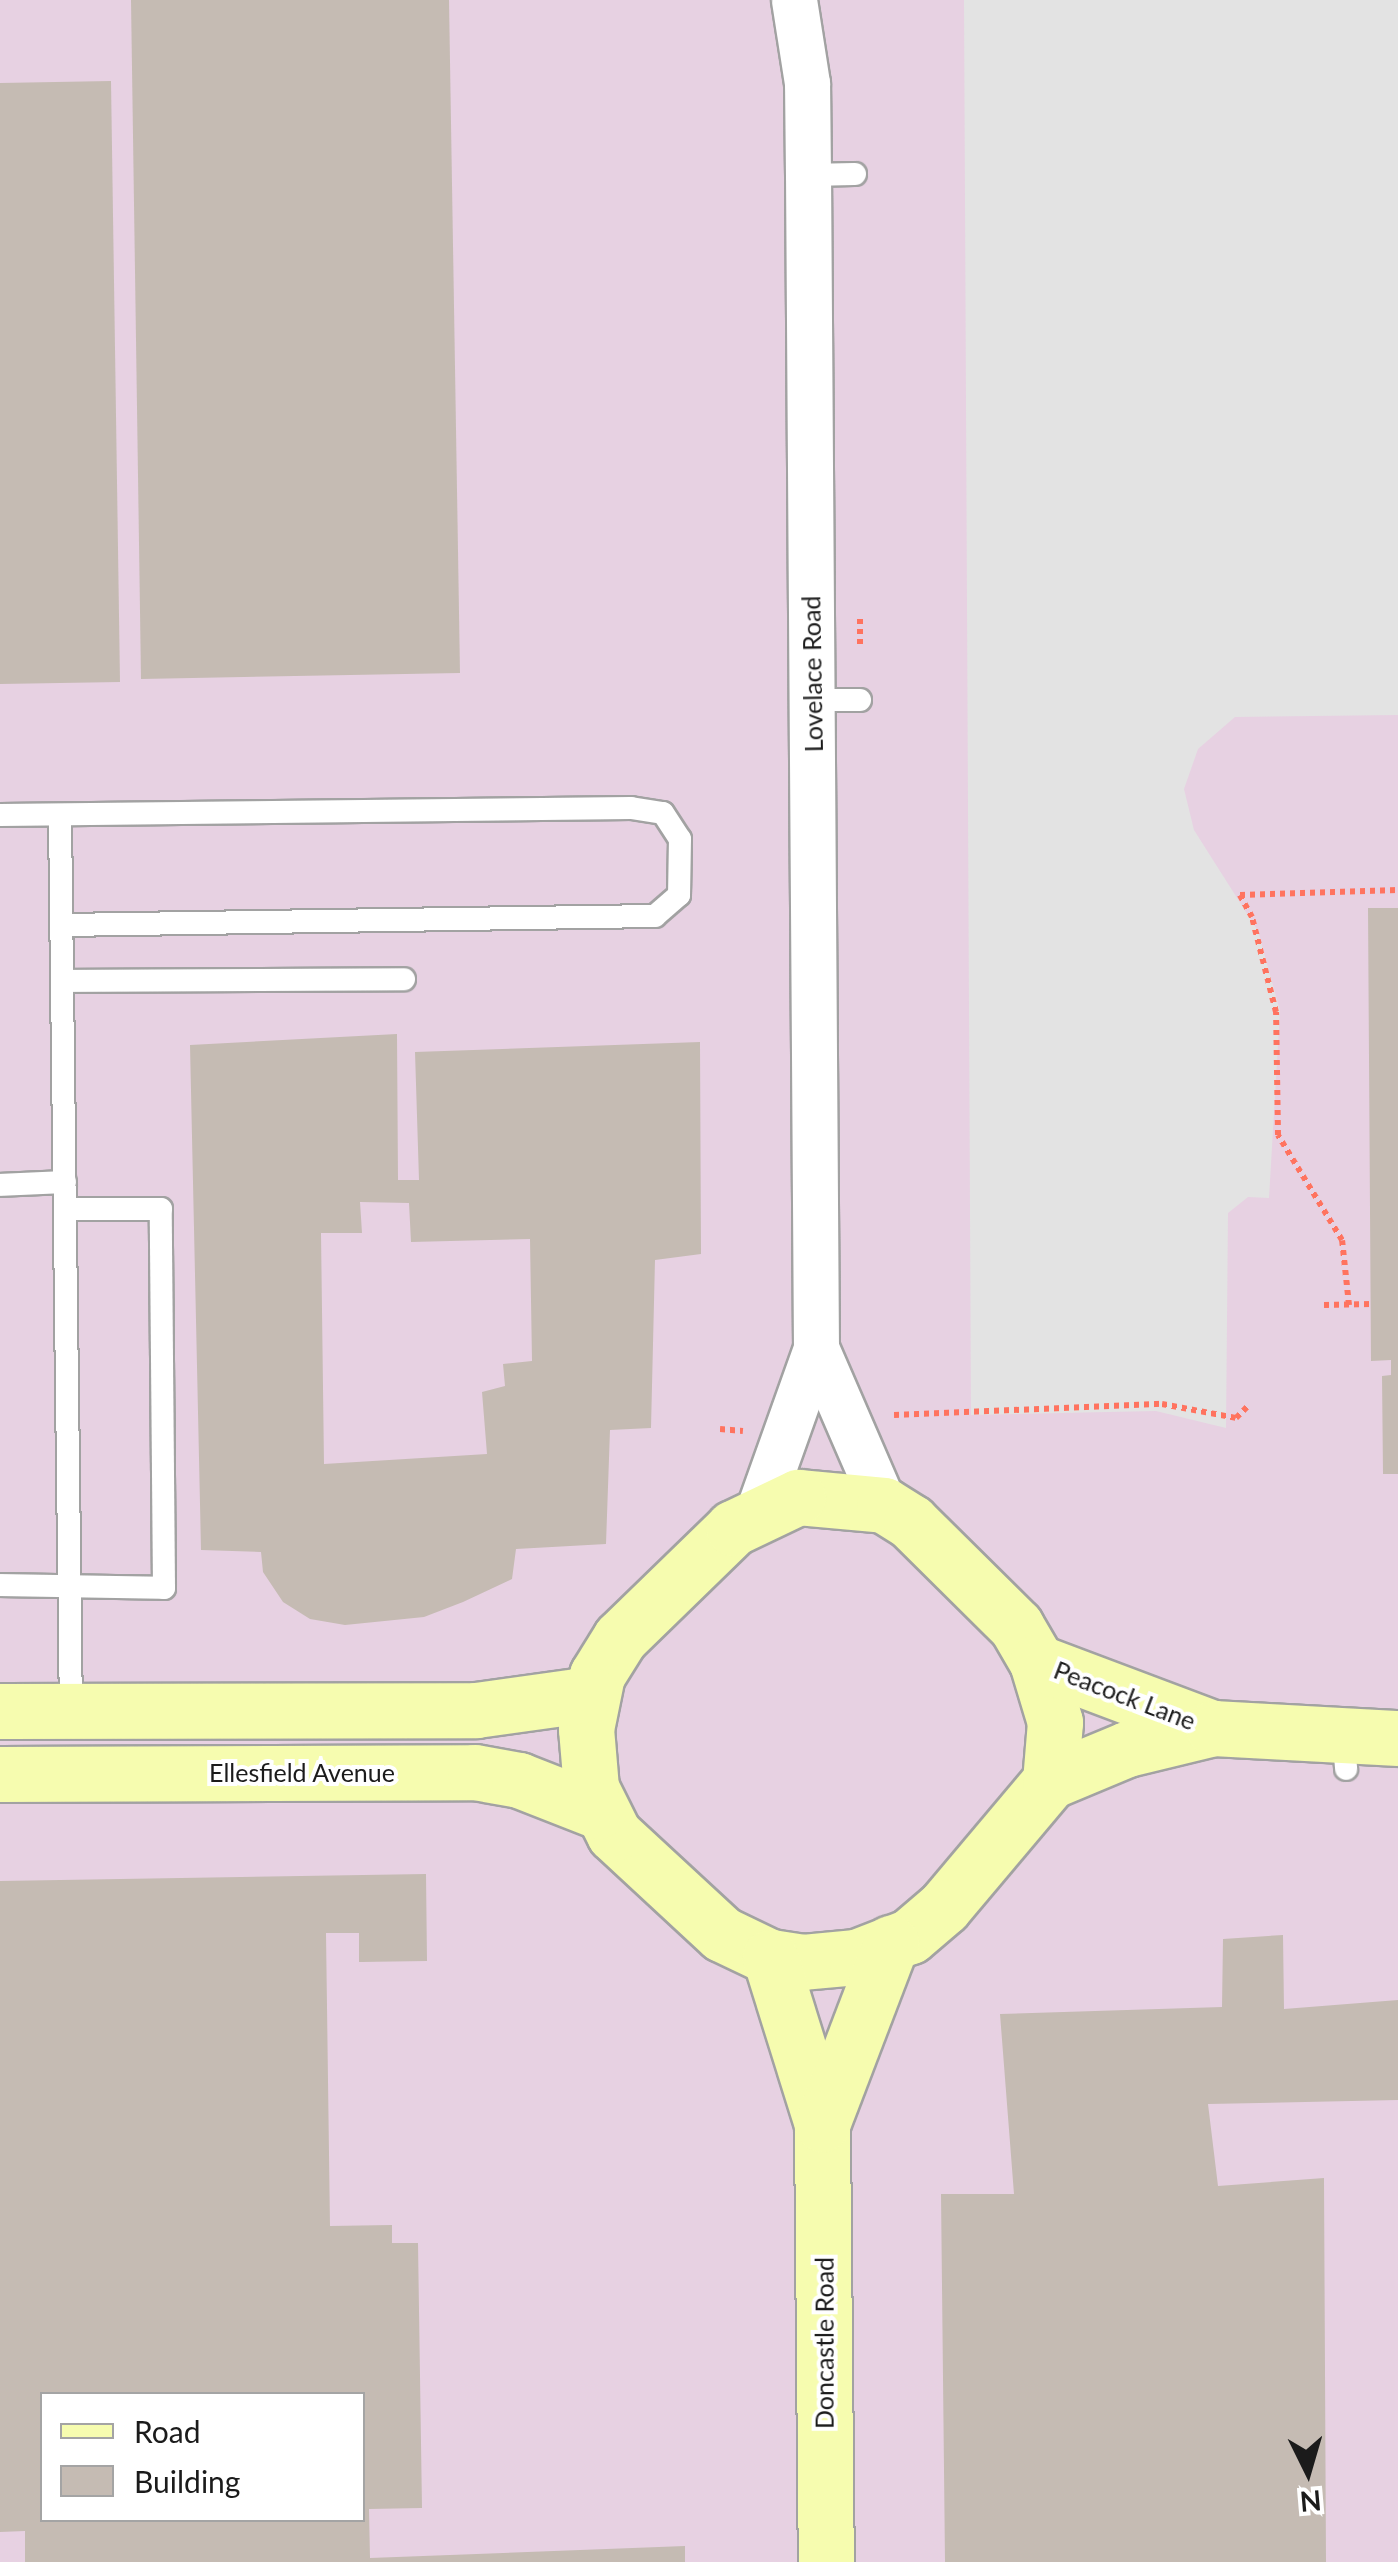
<!DOCTYPE html>
<style>
body{margin:0}
#map{position:relative;width:1398px;height:2562px;overflow:hidden;background:#ede9e0;font-family:Lato,sans-serif}
div>[style]{position:absolute}
.industrial>*{inset:0;background:#e7d1e2}
.parking>*{inset:0;background:#e3e3e3}
.building>*{inset:0;background:#c5bbb3}
.path>*{height:6px;margin-top:-3px;transform-origin:0;background:repeating-linear-gradient(90deg,#ff735f 0 5px,transparent 0 10px)}
.roads{filter:drop-shadow(2px 0 #a2a2a2) drop-shadow(-2px 0 #a2a2a2) drop-shadow(0 2px #a2a2a2) drop-shadow(0 -2px #a2a2a2)}
.lane>*{height:22px;margin:-11px;padding:0 11px;transform-origin:11px;border-radius:11px;background:#fff}
.street>*{height:45px;margin:-22.5px;padding:0 22.5px;transform-origin:22.5px;border-radius:22.5px;background:#fff}
.secondary>*{height:55px;margin:-27.5px;padding:0 27.5px;transform-origin:27.5px;border-radius:27.5px;background:#f6fcaf}
span{translate:-50% -50%;white-space:nowrap;text-align:center;line-height:1.15;-webkit-text-stroke:8px #fff;paint-order:stroke}
.street-label{font-size:25px;color:#1b1b1b}
.legend{position:absolute;left:40px;top:2392px;width:325px;height:130px;box-sizing:border-box;background:#fff;border:2px solid #a4a4a4;margin:0;padding:12px 18px;list-style:none;font-size:30px;color:#1b1b1b}
.legend li{display:flex;align-items:center;gap:20px;height:50px}
.legend b{width:50px;border:2px solid #a4a4a4}
.north{position:absolute;left:1258px;top:2422px;width:100px;height:100px;-webkit-text-stroke:8px #fff;paint-order:stroke;rotate:175deg;font-size:28px;font-weight:700;line-height:40px;text-align:center;color:#1b1b1b}
.north::after{content:'';display:block;margin:auto;width:35px;height:45px;background:#1b1b1b;clip-path:polygon(50% 0,100% 100%,50% 72%,0 100%)}
</style>
<div id="map">
<div class="industrial">
<i style="clip-path:polygon(evenodd,0 0,1398px 0,1398px 2562px,0 2562px,0 0,42px 2394px,362px 2394px,362px 2520px,42px 2520px,42px 2394px)"></i>
</div>
<div class="parking">
<i style="clip-path:polygon(964px 0,1398px 0,1398px 715px,1235px 717px,1198px 749px,1184px 789px,1194px 830px,1258px 931px,1280px 1011px,1269px 1198px,1248px 1197px,1228px 1213px,1226px 1428px,1156px 1411px,971px 1415px)"></i>
</div>
<div class="building">
<i style="clip-path:polygon(131px 0,449px 0,460px 673px,141px 679px)"></i>
<i style="clip-path:polygon(111px 81px,120px 682px,0 684px,0 83px)"></i>
<i style="clip-path:polygon(1368px 908px,1398px 908px,1398px 1474px,1383px 1474px,1382px 1376px,1391px 1375px,1391px 1360px,1371px 1361px)"></i>
<i style="clip-path:polygon(evenodd,397px 1034px,398px 1180px,419px 1180px,415px 1052px,700px 1042px,701px 1254px,655px 1260px,651px 1428px,610px 1430px,606px 1544px,516px 1549px,512px 1579px,463px 1602px,424px 1617px,345px 1625px,310px 1619px,283px 1602px,263px 1572px,261px 1552px,201px 1550px,190px 1045px,397px 1034px,360px 1202px,409px 1203px,411px 1242px,530px 1239px,532px 1361px,503px 1364px,505px 1386px,482px 1392px,487px 1454px,324px 1464px,321px 1233px,362px 1233px,360px 1202px)"></i>
<i style="clip-path:polygon(evenodd,426px 1874px,427px 1961px,359px 1962px,359px 1933px,326px 1933px,330px 2226px,392px 2225px,392px 2243px,418px 2243px,422px 2508px,369px 2509px,370px 2558px,685px 2546px,685px 2562px,25px 2562px,25px 2531px,0 2532px,0 1881px,426px 1874px,42px 2394px,362px 2394px,362px 2520px,42px 2520px,42px 2394px)"></i>
<i style="clip-path:polygon(1283px 1935px,1284px 2009px,1398px 2000px,1398px 2100px,1208px 2104px,1218px 2186px,1324px 2178px,1326px 2562px,945px 2562px,941px 2194px,1014px 2194px,1000px 2014px,1222px 2007px,1223px 1939px)"></i>
</div>
<div class="path">
<i style="left:860px;top:644px;width:29px;rotate:-90deg"></i>
<i style="left:1324px;top:1305px;width:47px;rotate:-1.2deg"></i>
<i style="left:1349px;top:1305px;width:65px;rotate:-96.1deg"></i>
<i style="left:1342px;top:1240px;width:123px;rotate:-121.4deg"></i>
<i style="left:1278px;top:1135px;width:123px;rotate:-90.9deg"></i>
<i style="left:1276px;top:1012px;width:98px;rotate:-104.2deg"></i>
<i style="left:1252px;top:917px;width:25px;rotate:-119deg"></i>
<i style="left:1240px;top:895px;width:158px;rotate:-1.8deg"></i>
<i style="left:894px;top:1415px;width:268px;rotate:-2.4deg"></i>
<i style="left:1162px;top:1404px;width:75px;rotate:10.7deg"></i>
<i style="left:1236px;top:1418px;width:16px;rotate:-45deg"></i>
<i style="left:720px;top:1429px;width:23px;rotate:5deg"></i>
</div>
<div class="roads">
<div class="lane">
<i style="left:808px;top:175px;width:47px;rotate:-1.2deg"></i>
<i style="left:813px;top:700px;width:47px"></i>
<i style="left:0;top:815px;width:631px;rotate:-0.64deg"></i>
<i style="left:631px;top:808px;width:32px;rotate:9deg"></i>
<i style="left:663px;top:813px;width:31px;rotate:57deg"></i>
<i style="left:680px;top:839px;width:56px;rotate:91deg"></i>
<i style="left:679px;top:895px;width:32px;rotate:139deg"></i>
<i style="left:655px;top:916px;width:593px;rotate:179.13deg"></i>
<i style="left:60px;top:816px;width:895px;rotate:89.3deg"></i>
<i style="left:62px;top:981px;width:342px;rotate:-0.3deg"></i>
<i style="left:0;top:1185px;width:65px;rotate:-2.6deg"></i>
<i style="left:0;top:1585px;width:164px;rotate:1deg"></i>
<i style="left:164px;top:1588px;width:379px;rotate:-90.5deg"></i>
<i style="left:161px;top:1209px;width:96px;rotate:180deg"></i>
<i style="left:1343px;top:1733px;width:36px;rotate:85deg"></i>
</div>
<div class="street">
<i style="left:816px;top:1348px;width:171px;rotate:66.6deg"></i>
<i style="left:757px;top:1514px;width:176px;rotate:-70.4deg"></i>
<i style="left:816px;top:1348px;width:1173px;rotate:-90.39deg"></i>
<i style="left:808px;top:175px;width:92px;rotate:-90.6deg"></i>
<i style="left:807px;top:83px;width:84px;rotate:-98.9deg"></i>
</div>
<div class="secondary">
<i style="left:798px;top:1497px;width:86px;rotate:5.3deg"></i>
<i style="left:884px;top:1505px;width:32px;rotate:32deg"></i>
<i style="left:911px;top:1522px;width:148px;rotate:44.7deg"></i>
<i style="left:1016px;top:1626px;width:42px;rotate:59.7deg"></i>
<i style="left:1037px;top:1662px;width:63px;rotate:73.3deg"></i>
<i style="left:1055px;top:1722px;width:59px;rotate:94.8deg"></i>
<i style="left:1050px;top:1781px;width:165px;rotate:130.1deg"></i>
<i style="left:944px;top:1907px;width:45px;rotate:139.5deg"></i>
<i style="left:910px;top:1936px;width:58px;rotate:158.7deg"></i>
<i style="left:856px;top:1957px;width:53px;rotate:174.6deg"></i>
<i style="left:803px;top:1962px;width:33px;rotate:-171deg"></i>
<i style="left:770px;top:1957px;width:53px;rotate:-154.4deg"></i>
<i style="left:722px;top:1934px;width:147px;rotate:-137.2deg"></i>
<i style="left:614px;top:1834px;width:51px;rotate:-116.6deg"></i>
<i style="left:591px;top:1788px;width:59px;rotate:-94.8deg"></i>
<i style="left:586px;top:1729px;width:55px;rotate:-78.5deg"></i>
<i style="left:597px;top:1675px;width:44px;rotate:-58.1deg"></i>
<i style="left:620px;top:1638px;width:158px;rotate:-44.2deg"></i>
<i style="left:733px;top:1528px;width:72px;rotate:-25.5deg"></i>
<i style="left:1037px;top:1662px;width:188px;rotate:20.6deg"></i>
<i style="left:0;top:1711px;width:476px;rotate:-0.1deg"></i>
<i style="left:476px;top:1710px;width:116px;rotate:-7.9deg"></i>
<i style="left:0;top:1774px;width:475px;rotate:-0.2deg"></i>
<i style="left:475px;top:1772px;width:45px;rotate:10.3deg"></i>
<i style="left:519px;top:1780px;width:85px;rotate:21.4deg"></i>
<i style="left:1050px;top:1781px;width:83px;rotate:-22.6deg"></i>
<i style="left:1127px;top:1749px;width:89px;rotate:-13.7deg"></i>
<i style="left:1213px;top:1728px;width:185px;rotate:3.1deg"></i>
<i style="left:770px;top:1957px;width:175px;rotate:72.7deg"></i>
<i style="left:822px;top:2124px;width:438px;rotate:89.5deg"></i>
<i style="left:822px;top:2124px;width:194px;rotate:-69.1deg"></i>
</div>
</div>
<div class="street-label">
<span style="left:812px;top:674px;rotate:-91deg">Lovelace Road</span>
<span style="left:1125px;top:1695px;rotate:21deg">Peacock Lane</span>
<span style="left:302px;top:1772px">Ellesfield Avenue</span>
<span style="left:824px;top:2343px;rotate:-90deg">Doncastle Road</span>
</div>
<ul class="legend">
<li><b style="height:12px;background:#f6fcaf"></b>Road</li>
<li><b style="height:28px;background:#c5bbb3"></b>Building</li>
</ul>
<div class="north">N</div>
</div>
